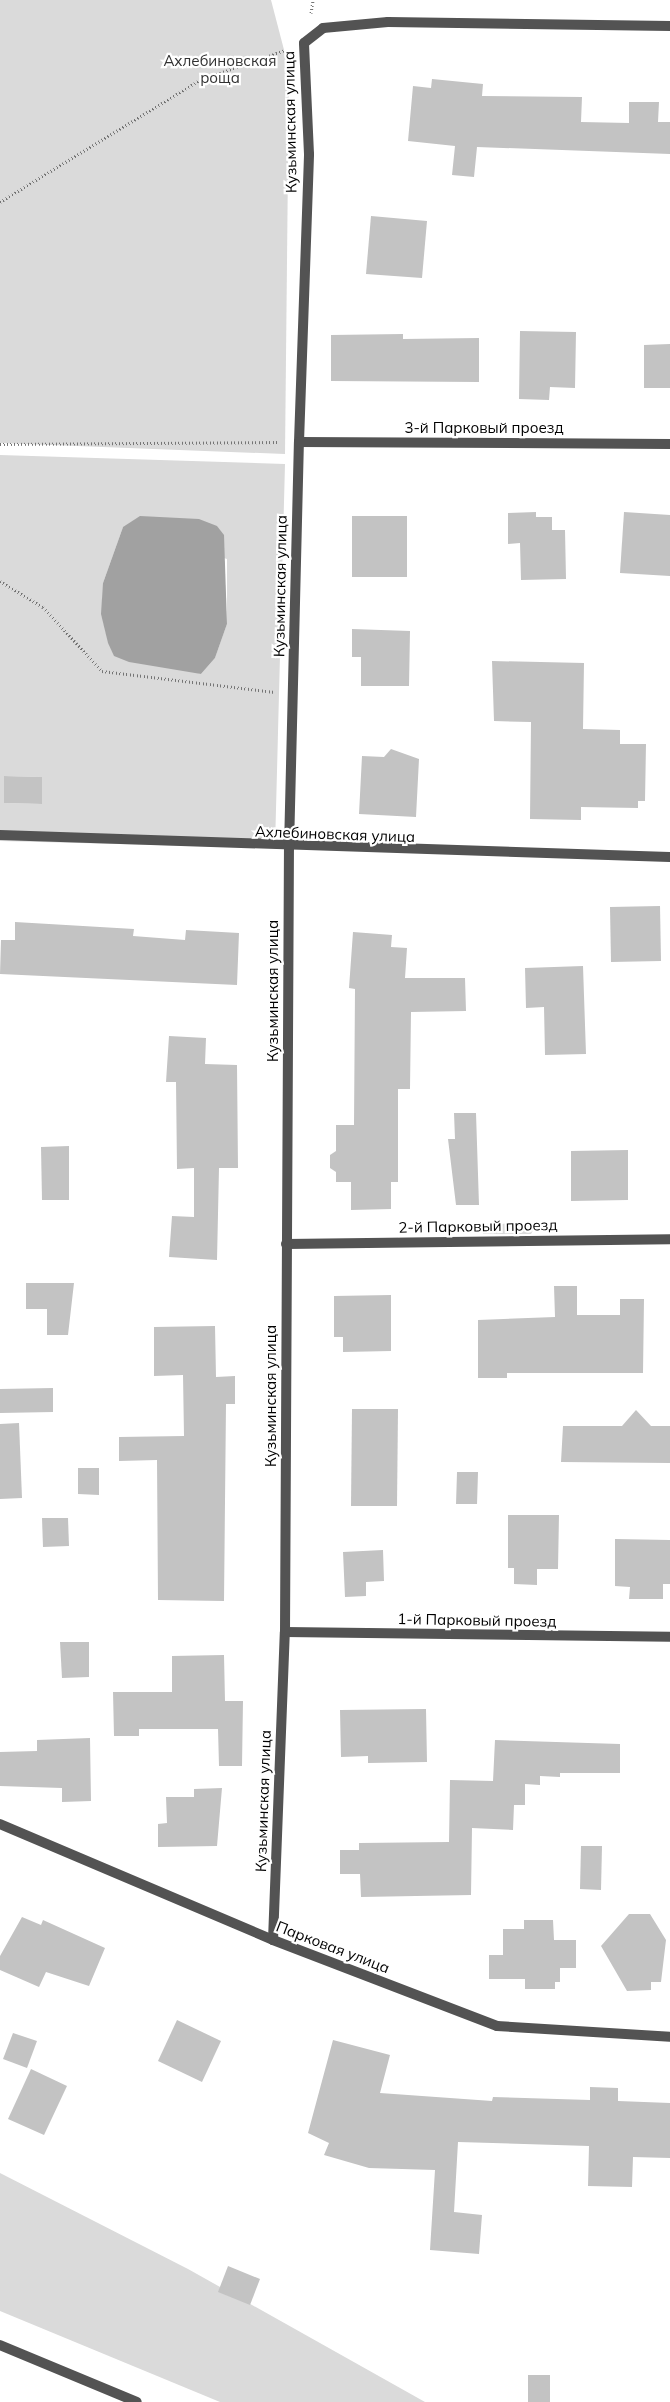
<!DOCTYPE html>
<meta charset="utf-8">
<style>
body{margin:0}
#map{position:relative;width:670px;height:2402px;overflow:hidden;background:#fff;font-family:Mulish,sans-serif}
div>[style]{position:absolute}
.green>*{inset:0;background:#dadada}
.water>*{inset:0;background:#a1a1a1}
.building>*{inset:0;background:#c3c3c3}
.path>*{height:3px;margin-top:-1.5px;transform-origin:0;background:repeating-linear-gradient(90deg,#757575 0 1px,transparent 0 3.5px)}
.service>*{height:10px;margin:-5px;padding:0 5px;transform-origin:5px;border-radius:5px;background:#535353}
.minor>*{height:10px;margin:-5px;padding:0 5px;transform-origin:5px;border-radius:5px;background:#535353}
span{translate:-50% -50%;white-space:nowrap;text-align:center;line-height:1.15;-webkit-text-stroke:4.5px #fff;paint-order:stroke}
.park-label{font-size:15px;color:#313131}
.street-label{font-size:15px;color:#000}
</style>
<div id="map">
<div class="green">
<i style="clip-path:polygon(0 0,271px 0,289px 69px,285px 454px,0 443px)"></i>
<i style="clip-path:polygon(evenodd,0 455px,285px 464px,275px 848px,0 841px,0 455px,123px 527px,227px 559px,227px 624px,215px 658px,201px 674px,108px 643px,103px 583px,123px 527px,0 455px,4px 776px,42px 777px,42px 804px,4px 803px,4px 776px)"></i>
<i style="clip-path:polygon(537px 1223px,531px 1234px,483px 1234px,483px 1224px)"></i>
<i style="clip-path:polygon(0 2173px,188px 2269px,425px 2402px,220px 2402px,0 2311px)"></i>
</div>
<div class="water">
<i style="clip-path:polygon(140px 516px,199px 519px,217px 526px,224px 535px,227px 624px,215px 658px,201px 674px,129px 662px,114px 656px,108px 643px,101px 614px,103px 583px,123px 527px)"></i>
</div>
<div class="building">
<i style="clip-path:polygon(432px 79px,483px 84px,482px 96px,582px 97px,581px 122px,629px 123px,629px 102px,659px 102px,658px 122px,670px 122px,670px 154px,477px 147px,474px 177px,452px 175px,455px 146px,408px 141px,413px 86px,431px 88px)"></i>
<i style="clip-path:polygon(371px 216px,427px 221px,422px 278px,366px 274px)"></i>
<i style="clip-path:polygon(520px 331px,576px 332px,575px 388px,550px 387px,549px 400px,519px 399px)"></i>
<i style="clip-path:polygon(403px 334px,403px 339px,479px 338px,479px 382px,331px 381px,331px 335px)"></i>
<i style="clip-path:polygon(670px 344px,670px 388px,644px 388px,644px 345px)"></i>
<i style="clip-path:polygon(536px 512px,536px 517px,552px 517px,552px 530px,565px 530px,566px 579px,521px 580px,520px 543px,508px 544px,508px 513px)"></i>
<i style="clip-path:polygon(624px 512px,670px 515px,670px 576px,620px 573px)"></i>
<i style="clip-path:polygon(352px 516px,407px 516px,407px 577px,352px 577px)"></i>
<i style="clip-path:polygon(352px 629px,410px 631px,409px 686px,361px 686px,361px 657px,352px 657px)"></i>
<i style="clip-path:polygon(492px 661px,584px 663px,583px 729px,620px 730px,620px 744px,646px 744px,645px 801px,638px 801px,638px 808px,581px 807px,581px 820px,530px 819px,531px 722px,494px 721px)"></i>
<i style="clip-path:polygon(391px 749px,419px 759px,416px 817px,359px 814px,362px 756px,384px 757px)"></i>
<i style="clip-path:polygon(4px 776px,42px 777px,42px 804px,4px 803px)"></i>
<i style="clip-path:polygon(660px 906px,661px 961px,611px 962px,610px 907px)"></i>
<i style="clip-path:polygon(15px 922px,134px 929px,133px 936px,185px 940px,186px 930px,239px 933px,237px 985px,0 974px,1px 940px,15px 940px)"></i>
<i style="clip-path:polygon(353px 932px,392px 935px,391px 947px,407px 948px,405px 978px,465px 978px,466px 1011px,411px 1012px,410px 1089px,398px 1089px,398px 1182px,391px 1182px,391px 1209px,351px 1210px,351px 1182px,336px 1182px,336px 1172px,330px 1168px,330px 1155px,336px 1151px,336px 1125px,354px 1125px,355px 989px,349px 988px)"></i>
<i style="clip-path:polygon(583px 966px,586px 1054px,545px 1055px,544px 1007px,526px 1008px,525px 968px)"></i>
<i style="clip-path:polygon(169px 1036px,206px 1038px,205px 1064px,237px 1065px,238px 1168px,219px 1168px,217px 1260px,169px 1257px,172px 1216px,194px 1217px,194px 1168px,177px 1169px,176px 1082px,166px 1082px)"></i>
<i style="clip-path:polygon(454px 1113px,476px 1113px,479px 1205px,456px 1205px,448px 1139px,455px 1139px)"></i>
<i style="clip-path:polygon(69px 1146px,69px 1200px,42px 1200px,41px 1147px)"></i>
<i style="clip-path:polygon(628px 1150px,628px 1200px,571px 1201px,571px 1151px)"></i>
<i style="clip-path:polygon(26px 1283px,74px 1283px,68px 1335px,47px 1335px,47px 1309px,26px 1309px)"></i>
<i style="clip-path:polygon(554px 1286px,577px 1286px,577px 1315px,620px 1315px,620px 1299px,644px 1299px,643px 1373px,507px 1373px,507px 1378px,478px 1378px,478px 1320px,555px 1317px)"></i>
<i style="clip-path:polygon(391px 1295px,391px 1351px,343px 1352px,343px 1337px,334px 1337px,334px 1296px)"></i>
<i style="clip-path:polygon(215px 1326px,216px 1377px,235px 1376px,235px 1404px,226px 1404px,224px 1601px,158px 1600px,157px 1460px,119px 1461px,119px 1437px,184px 1436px,183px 1375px,154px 1376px,154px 1327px)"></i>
<i style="clip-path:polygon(53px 1388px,53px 1412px,0 1413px,0 1389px)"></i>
<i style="clip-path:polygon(352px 1409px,398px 1409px,397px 1506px,351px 1506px)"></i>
<i style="clip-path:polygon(636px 1410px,651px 1426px,670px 1426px,670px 1463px,561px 1462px,563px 1426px,622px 1426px)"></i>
<i style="clip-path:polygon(19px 1423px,22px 1498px,0 1499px,0 1424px)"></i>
<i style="clip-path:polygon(78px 1468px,99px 1468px,99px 1495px,78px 1494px)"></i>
<i style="clip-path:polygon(457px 1472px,478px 1472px,477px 1504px,456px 1504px)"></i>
<i style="clip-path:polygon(508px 1515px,559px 1515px,558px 1569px,537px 1569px,537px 1585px,514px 1584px,514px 1568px,508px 1568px)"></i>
<i style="clip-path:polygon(42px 1518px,68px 1518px,69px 1546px,43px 1547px)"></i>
<i style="clip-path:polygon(615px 1539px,670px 1540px,670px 1584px,663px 1584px,663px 1599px,629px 1599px,630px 1587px,615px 1586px)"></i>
<i style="clip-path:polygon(383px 1550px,384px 1581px,366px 1582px,366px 1596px,345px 1597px,343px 1552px)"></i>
<i style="clip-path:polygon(60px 1642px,89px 1642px,89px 1677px,62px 1678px)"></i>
<i style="clip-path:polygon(224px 1655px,225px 1701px,243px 1701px,242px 1766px,219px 1766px,218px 1729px,139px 1729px,139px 1736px,114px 1736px,113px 1692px,172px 1692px,172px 1656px)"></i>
<i style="clip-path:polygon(426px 1709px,427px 1762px,368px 1763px,368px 1756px,341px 1757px,340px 1710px)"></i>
<i style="clip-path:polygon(90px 1738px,91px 1801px,62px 1802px,62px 1788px,0 1786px,0 1752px,37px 1751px,37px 1740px)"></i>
<i style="clip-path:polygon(495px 1740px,620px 1744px,620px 1773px,560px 1773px,560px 1777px,540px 1776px,540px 1785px,525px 1784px,525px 1805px,514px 1805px,513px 1830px,472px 1828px,471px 1895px,361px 1897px,360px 1874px,340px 1874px,340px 1850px,359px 1850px,359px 1843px,449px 1842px,450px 1780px,493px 1781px)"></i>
<i style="clip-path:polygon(222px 1788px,217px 1846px,158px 1847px,158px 1824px,167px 1823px,166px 1797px,194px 1797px,194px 1789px)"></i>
<i style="clip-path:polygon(581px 1846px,602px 1846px,601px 1890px,580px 1889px)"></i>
<i style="clip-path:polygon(629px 1914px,650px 1914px,666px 1940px,661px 1982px,651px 1982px,651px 1990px,627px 1991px,601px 1946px)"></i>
<i style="clip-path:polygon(22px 1917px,41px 1925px,43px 1920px,105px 1948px,89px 1986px,46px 1972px,39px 1987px,0 1970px,0 1956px)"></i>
<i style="clip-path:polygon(524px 1920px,553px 1920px,554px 1940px,576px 1940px,576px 1968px,560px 1968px,560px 1982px,555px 1982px,555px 1989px,525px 1989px,525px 1979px,489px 1979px,489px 1955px,503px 1955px,503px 1929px,524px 1929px)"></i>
<i style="clip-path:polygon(177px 2020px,221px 2041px,202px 2082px,158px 2061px)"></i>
<i style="clip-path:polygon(13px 2033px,37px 2041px,27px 2068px,3px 2059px)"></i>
<i style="clip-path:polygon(333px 2040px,390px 2055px,380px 2093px,492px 2101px,493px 2097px,590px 2100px,590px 2087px,618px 2088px,618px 2101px,670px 2103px,670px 2158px,633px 2157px,632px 2187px,588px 2186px,589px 2146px,458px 2142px,454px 2212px,482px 2215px,479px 2254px,430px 2250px,435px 2170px,369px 2168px,324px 2155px,329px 2143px,308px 2133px)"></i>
<i style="clip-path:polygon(31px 2069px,67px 2086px,44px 2135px,8px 2119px)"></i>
<i style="clip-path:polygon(228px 2266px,260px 2279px,250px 2305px,218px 2292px)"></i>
<i style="clip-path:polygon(528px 2375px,550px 2375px,550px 2402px,528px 2402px)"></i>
</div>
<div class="path">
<i style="left:311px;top:13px;width:13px;rotate:-81deg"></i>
<i style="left:0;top:202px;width:234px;rotate:-31.4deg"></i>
<i style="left:200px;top:80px;width:90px;rotate:-19.4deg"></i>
<i style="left:0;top:444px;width:280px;rotate:-0.4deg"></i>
<i style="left:0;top:581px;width:50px;rotate:31.2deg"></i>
<i style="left:43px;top:607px;width:87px;rotate:47.3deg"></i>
<i style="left:102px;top:671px;width:174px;rotate:6.9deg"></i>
</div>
<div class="service">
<i style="left:299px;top:442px;width:288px;rotate:-88deg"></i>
<i style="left:309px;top:154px;width:111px;rotate:-92.6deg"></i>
<i style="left:304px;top:43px;width:24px;rotate:-38deg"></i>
<i style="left:323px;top:28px;width:65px;rotate:-5.3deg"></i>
<i style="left:0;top:2345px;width:148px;rotate:22.6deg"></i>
</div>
<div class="minor">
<i style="left:388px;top:22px;width:282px;rotate:0.8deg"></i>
<i style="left:0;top:835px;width:670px;rotate:1.88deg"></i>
<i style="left:286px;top:1244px;width:384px;rotate:-0.7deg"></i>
<i style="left:285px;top:1632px;width:385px;rotate:0.7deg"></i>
<i style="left:0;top:1824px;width:297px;rotate:23deg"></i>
<i style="left:273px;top:1940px;width:240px;rotate:21deg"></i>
<i style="left:497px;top:2026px;width:173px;rotate:3.6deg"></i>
<i style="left:273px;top:1940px;width:308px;rotate:-87.8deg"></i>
<i style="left:285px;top:1632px;width:784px;rotate:-89.71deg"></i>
<i style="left:289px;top:848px;width:406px;rotate:-88.6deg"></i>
<i style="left:299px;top:442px;width:371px;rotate:0.3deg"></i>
</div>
<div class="park-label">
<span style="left:220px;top:69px">Ахлебиновская<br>роща</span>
</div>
<div class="street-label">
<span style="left:290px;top:122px;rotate:-91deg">Кузьминская улица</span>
<span style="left:484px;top:428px">3-й Парковый проезд</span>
<span style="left:280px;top:586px;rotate:-89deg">Кузьминская улица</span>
<span style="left:335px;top:834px;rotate:2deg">Ахлебиновская улица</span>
<span style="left:273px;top:991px;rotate:-90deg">Кузьминская улица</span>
<span style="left:478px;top:1226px;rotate:-1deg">2-й Парковый проезд</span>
<span style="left:271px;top:1396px;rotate:-90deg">Кузьминская улица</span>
<span style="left:477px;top:1620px;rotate:1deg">1-й Парковый проезд</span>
<span style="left:263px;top:1801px;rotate:-88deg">Кузьминская улица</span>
<span style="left:333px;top:1947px;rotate:21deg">Парковая улица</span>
</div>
</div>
